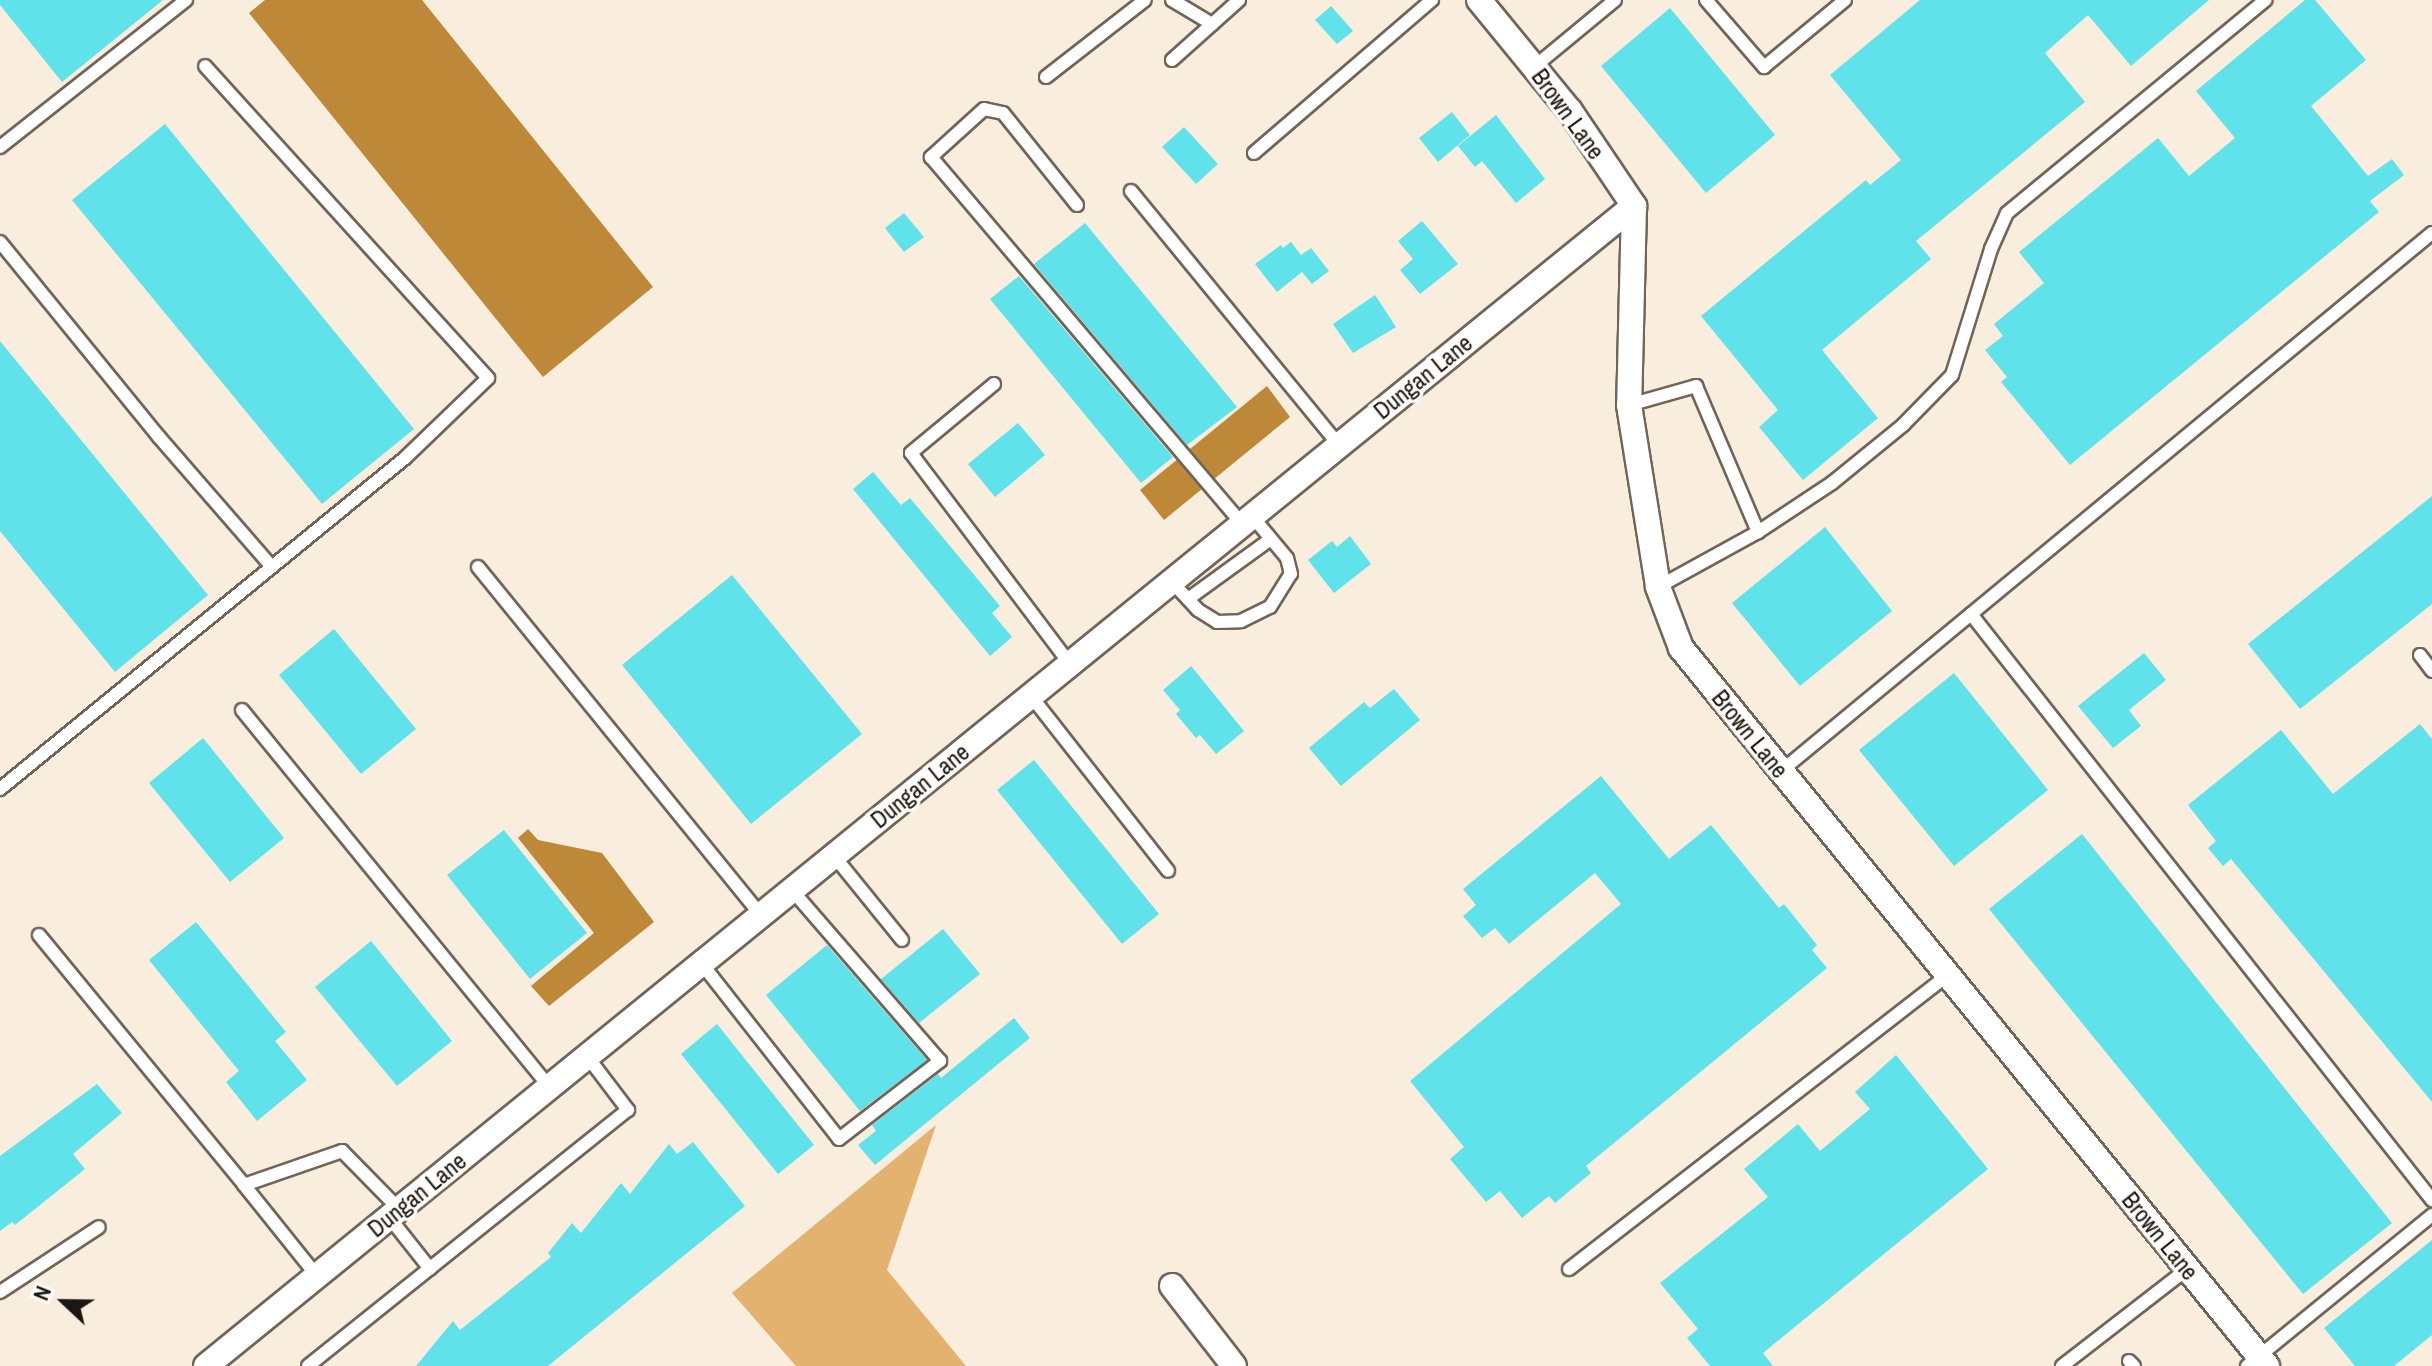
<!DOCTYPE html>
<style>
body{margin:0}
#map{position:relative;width:2432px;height:1366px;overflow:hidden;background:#f9edde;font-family:"Archivo Narrow",sans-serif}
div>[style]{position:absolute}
.green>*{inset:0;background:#e2b26e}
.water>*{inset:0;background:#bd8939}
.building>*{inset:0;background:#60e2ea}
.roads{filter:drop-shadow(2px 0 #706558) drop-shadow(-2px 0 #706558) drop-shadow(0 2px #706558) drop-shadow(0 -2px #706558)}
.lane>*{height:12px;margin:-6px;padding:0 6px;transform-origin:6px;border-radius:6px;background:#fff}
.street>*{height:24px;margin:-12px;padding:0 12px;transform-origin:12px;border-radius:12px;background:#fff}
span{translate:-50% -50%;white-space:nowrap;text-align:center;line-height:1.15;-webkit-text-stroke:7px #fefcf9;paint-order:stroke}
.street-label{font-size:24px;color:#1b1712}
.north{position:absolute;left:24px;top:1262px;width:80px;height:80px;-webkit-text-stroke:6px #fefcf9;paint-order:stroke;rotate:292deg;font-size:22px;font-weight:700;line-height:32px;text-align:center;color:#1b1712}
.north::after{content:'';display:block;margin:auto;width:28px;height:36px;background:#1b1712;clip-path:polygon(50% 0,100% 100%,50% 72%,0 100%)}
</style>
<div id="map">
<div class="green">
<i style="clip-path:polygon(936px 1125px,887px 1270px,966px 1366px,796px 1366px,732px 1293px)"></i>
</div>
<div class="water">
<i style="clip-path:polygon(265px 0,422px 0,653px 287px,543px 377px,249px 13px)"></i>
<i style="clip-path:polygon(1267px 386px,1290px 417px,1164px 520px,1140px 490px)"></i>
<i style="clip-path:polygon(528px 829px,538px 840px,602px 853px,654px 922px,549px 1006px,531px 986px,594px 933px,518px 838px)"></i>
</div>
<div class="building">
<i style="clip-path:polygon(0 0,163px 0,62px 82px,0 5px)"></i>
<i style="clip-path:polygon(1920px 0,2209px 0,2131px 66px,2088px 15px,2045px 53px,2085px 102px,1916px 241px,1931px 259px,1822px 350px,1878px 418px,1803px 480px,1759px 427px,1778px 410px,1701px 316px,1866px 180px,1870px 185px,1901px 160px,1830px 75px)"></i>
<i style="clip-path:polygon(2305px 0,2315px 0,2366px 60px,2311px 106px,2368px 176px,2392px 159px,2404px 175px,2370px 201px,2379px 212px,2070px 465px,2001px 382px,2007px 377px,1985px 350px,2003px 336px,1994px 324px,2044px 283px,2019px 252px,2158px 138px,2189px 176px,2235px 138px,2196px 91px)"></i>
<i style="clip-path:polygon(1331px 6px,1353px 31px,1337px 44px,1315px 20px)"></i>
<i style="clip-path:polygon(1670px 8px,1775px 135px,1706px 193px,1601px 66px)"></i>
<i style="clip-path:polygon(1452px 112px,1470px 135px,1438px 162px,1419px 138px)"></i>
<i style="clip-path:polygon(1496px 115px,1545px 179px,1516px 203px,1482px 161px,1475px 167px,1458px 146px)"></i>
<i style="clip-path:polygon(165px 124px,414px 429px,322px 504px,72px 200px)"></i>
<i style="clip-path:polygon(1184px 127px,1218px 164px,1196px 184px,1162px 147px)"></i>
<i style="clip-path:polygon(904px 213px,924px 237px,904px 252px,885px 228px)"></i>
<i style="clip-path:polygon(1422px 221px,1458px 264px,1420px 294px,1400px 270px,1413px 259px,1398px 241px)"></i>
<i style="clip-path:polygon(1085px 223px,1237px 407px,1187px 445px,1034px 264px)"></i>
<i style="clip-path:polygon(1291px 242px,1301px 255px,1311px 248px,1329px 271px,1312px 284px,1302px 272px,1277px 292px,1255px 264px,1281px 245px,1283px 248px)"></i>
<i style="clip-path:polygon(1019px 276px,1173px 457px,1141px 483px,990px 299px)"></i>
<i style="clip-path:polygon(1375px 295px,1396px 327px,1353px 353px,1333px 324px)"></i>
<i style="clip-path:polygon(0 341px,208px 595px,115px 672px,0 531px)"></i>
<i style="clip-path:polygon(1018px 423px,1045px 455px,995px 497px,968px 464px)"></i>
<i style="clip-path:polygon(873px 472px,901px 505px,910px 498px,1000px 606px,992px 613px,1012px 637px,990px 656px,853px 489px)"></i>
<i style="clip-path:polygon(2432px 496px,2432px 604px,2300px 709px,2248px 644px)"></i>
<i style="clip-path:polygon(1825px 527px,1892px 611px,1800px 686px,1732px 603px)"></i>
<i style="clip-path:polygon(1350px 536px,1371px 564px,1334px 593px,1308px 560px,1332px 541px,1337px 547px)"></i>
<i style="clip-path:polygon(732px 575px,862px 734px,751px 824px,622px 665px)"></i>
<i style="clip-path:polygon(334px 629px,416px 729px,361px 774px,279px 675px)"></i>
<i style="clip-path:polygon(2144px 653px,2166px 680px,2129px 710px,2141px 726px,2113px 748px,2078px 706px)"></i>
<i style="clip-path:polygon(1191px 666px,1244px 731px,1216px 754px,1200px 735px,1196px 738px,1176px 714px,1180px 710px,1163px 690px)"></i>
<i style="clip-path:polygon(1954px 673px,2048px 790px,1954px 866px,1859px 750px)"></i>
<i style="clip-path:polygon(1394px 689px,1420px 720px,1341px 786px,1309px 748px,1364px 702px,1370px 708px)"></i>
<i style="clip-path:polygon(2420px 724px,2432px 739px,2432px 1102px,2231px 859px,2223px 866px,2208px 848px,2216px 841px,2188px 805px,2281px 730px,2333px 794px)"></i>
<i style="clip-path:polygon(203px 738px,284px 838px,230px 882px,149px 783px)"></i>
<i style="clip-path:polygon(1034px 760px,1159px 914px,1122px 944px,997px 790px)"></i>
<i style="clip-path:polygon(1601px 776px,1669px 859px,1711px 825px,1779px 908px,1784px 904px,1817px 945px,1812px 950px,1827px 968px,1586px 1166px,1591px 1173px,1555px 1203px,1549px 1196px,1522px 1218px,1500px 1191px,1486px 1202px,1450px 1159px,1464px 1147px,1410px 1081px,1621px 904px,1595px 873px,1509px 944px,1495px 928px,1482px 938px,1463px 916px,1476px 905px,1463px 889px)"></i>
<i style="clip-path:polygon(504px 830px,587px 933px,530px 979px,447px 875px)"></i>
<i style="clip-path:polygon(2082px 834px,2392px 1223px,2303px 1294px,1989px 909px)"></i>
<i style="clip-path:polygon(196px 922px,286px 1032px,275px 1041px,307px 1080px,257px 1121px,226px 1082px,239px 1071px,149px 960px)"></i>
<i style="clip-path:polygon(943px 929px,980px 974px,919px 1023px,881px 979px)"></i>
<i style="clip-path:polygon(371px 941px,452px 1041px,397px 1086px,315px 987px)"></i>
<i style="clip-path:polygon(827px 945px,927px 1060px,860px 1111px,766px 995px)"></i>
<i style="clip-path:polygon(1014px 1018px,1030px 1038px,875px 1165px,858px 1145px,876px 1131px,872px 1125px,938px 1074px,941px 1078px)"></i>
<i style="clip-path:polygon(717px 1024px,814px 1145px,778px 1174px,681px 1054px)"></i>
<i style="clip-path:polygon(1896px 1055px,1988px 1169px,1763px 1353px,1773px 1366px,1710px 1366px,1687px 1338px,1698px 1329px,1660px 1283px,1768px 1197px,1744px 1169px,1798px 1124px,1820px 1151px,1870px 1109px,1855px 1092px)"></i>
<i style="clip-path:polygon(97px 1084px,122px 1113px,73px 1154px,85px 1169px,15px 1225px,12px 1222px,0 1231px,0 1156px)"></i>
<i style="clip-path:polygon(693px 1142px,745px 1206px,548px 1366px,416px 1366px,453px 1321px,460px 1330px,551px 1257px,548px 1253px,572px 1223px,581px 1233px,621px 1183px,630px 1194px,669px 1144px,677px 1154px)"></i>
<i style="clip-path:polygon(2432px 1240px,2432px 1335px,2394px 1366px,2355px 1366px,2324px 1328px)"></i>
</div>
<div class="roads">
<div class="lane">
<i style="left:1172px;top:0;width:47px;rotate:31deg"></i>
<i style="left:1706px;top:0;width:89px;rotate:49.1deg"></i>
<i style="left:1764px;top:67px;width:105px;rotate:-39.6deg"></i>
<i style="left:1172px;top:60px;width:90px;rotate:-41.8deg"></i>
<i style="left:1534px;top:67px;width:105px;rotate:-39.6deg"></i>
<i style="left:1046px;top:77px;width:125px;rotate:-37.9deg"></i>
<i style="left:0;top:147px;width:237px;rotate:-38.3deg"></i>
<i style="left:1254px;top:153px;width:235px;rotate:-40.7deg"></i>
<i style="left:1131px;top:191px;width:328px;rotate:50.7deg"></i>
<i style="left:1077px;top:205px;width:118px;rotate:-128.8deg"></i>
<i style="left:1003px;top:113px;width:19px;rotate:-168deg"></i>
<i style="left:984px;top:109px;width:72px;rotate:137.8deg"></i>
<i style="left:931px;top:157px;width:481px;rotate:49.7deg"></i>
<i style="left:0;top:242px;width:252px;rotate:50.8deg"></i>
<i style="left:159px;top:437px;width:172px;rotate:49deg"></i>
<i style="left:994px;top:384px;width:108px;rotate:140.3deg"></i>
<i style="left:911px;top:453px;width:264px;rotate:53deg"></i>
<i style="left:1629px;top:405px;width:70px;rotate:-15.8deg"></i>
<i style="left:1696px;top:386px;width:159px;rotate:67deg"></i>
<i style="left:478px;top:567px;width:449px;rotate:50.9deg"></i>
<i style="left:1172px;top:582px;width:38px;rotate:47deg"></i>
<i style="left:1198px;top:610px;width:22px;rotate:32deg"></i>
<i style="left:1217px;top:622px;width:24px;rotate:-2deg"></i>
<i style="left:1241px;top:621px;width:32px;rotate:-26deg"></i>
<i style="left:1270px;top:607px;width:39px;rotate:-58deg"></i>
<i style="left:1291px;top:574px;width:16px;rotate:-104deg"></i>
<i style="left:1287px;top:558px;width:55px;rotate:-129.8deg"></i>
<i style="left:1658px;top:587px;width:114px;rotate:-28.8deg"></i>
<i style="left:1758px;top:532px;width:89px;rotate:-33.5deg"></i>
<i style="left:1832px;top:483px;width:92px;rotate:-39.2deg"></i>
<i style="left:1903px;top:425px;width:70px;rotate:-45.6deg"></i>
<i style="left:1952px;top:375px;width:132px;rotate:-72.8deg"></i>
<i style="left:1991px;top:249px;width:39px;rotate:-66deg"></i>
<i style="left:2007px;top:213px;width:335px;rotate:-39.5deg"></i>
<i style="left:1188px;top:599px;width:102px;rotate:-35.9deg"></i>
<i style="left:1971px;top:614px;width:746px;rotate:51.81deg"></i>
<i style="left:2420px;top:655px;width:20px;rotate:53deg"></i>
<i style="left:1031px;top:696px;width:222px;rotate:51.9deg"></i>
<i style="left:242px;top:710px;width:486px;rotate:50.8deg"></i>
<i style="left:1780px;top:772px;width:846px;rotate:-39.58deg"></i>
<i style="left:0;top:789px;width:523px;rotate:-39.26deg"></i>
<i style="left:405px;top:458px;width:115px;rotate:-43.9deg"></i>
<i style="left:488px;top:378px;width:421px;rotate:-132.2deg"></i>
<i style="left:834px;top:856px;width:108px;rotate:51deg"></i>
<i style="left:39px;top:935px;width:323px;rotate:50.6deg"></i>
<i style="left:702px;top:964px;width:222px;rotate:51.9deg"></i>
<i style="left:839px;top:1139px;width:128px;rotate:-37.7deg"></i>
<i style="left:940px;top:1061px;width:226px;rotate:-130.9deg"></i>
<i style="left:389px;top:1217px;width:66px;rotate:51.7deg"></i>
<i style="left:1569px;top:1269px;width:478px;rotate:-37.8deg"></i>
<i style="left:317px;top:1276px;width:117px;rotate:-128.7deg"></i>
<i style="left:244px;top:1185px;width:104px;rotate:-19.1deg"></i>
<i style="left:342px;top:1151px;width:81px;rotate:45.5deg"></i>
<i style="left:0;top:1292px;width:118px;rotate:-33.3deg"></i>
<i style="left:2129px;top:1361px;width:7px;rotate:45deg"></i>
<i style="left:308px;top:1366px;width:410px;rotate:-38.7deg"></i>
<i style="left:628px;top:1110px;width:68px;rotate:-127.2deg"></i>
<i style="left:2062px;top:1366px;width:158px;rotate:-37.8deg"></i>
<i style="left:2247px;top:1366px;width:239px;rotate:-39.2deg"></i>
</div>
<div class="street">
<i style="left:1479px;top:0;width:144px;rotate:50.7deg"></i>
<i style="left:1570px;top:111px;width:115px;rotate:56deg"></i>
<i style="left:1634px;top:206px;width:199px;rotate:91.4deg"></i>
<i style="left:1629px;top:405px;width:184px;rotate:80.9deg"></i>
<i style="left:1658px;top:587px;width:65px;rotate:69.3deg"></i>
<i style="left:1681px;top:648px;width:927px;rotate:50.78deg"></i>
<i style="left:1172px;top:1286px;width:101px;rotate:52.2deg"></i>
<i style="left:206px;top:1366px;width:1840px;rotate:-39.09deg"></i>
</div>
</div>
<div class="street-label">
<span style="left:1568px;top:114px;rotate:54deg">Brown Lane</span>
<span style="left:1423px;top:377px;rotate:-39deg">Dungan Lane</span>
<span style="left:1750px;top:734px;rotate:51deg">Brown Lane</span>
<span style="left:920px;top:786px;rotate:-39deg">Dungan Lane</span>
<span style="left:417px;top:1195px;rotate:-39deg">Dungan Lane</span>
<span style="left:2160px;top:1236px;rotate:51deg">Brown Lane</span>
</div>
<div class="north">N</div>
</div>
